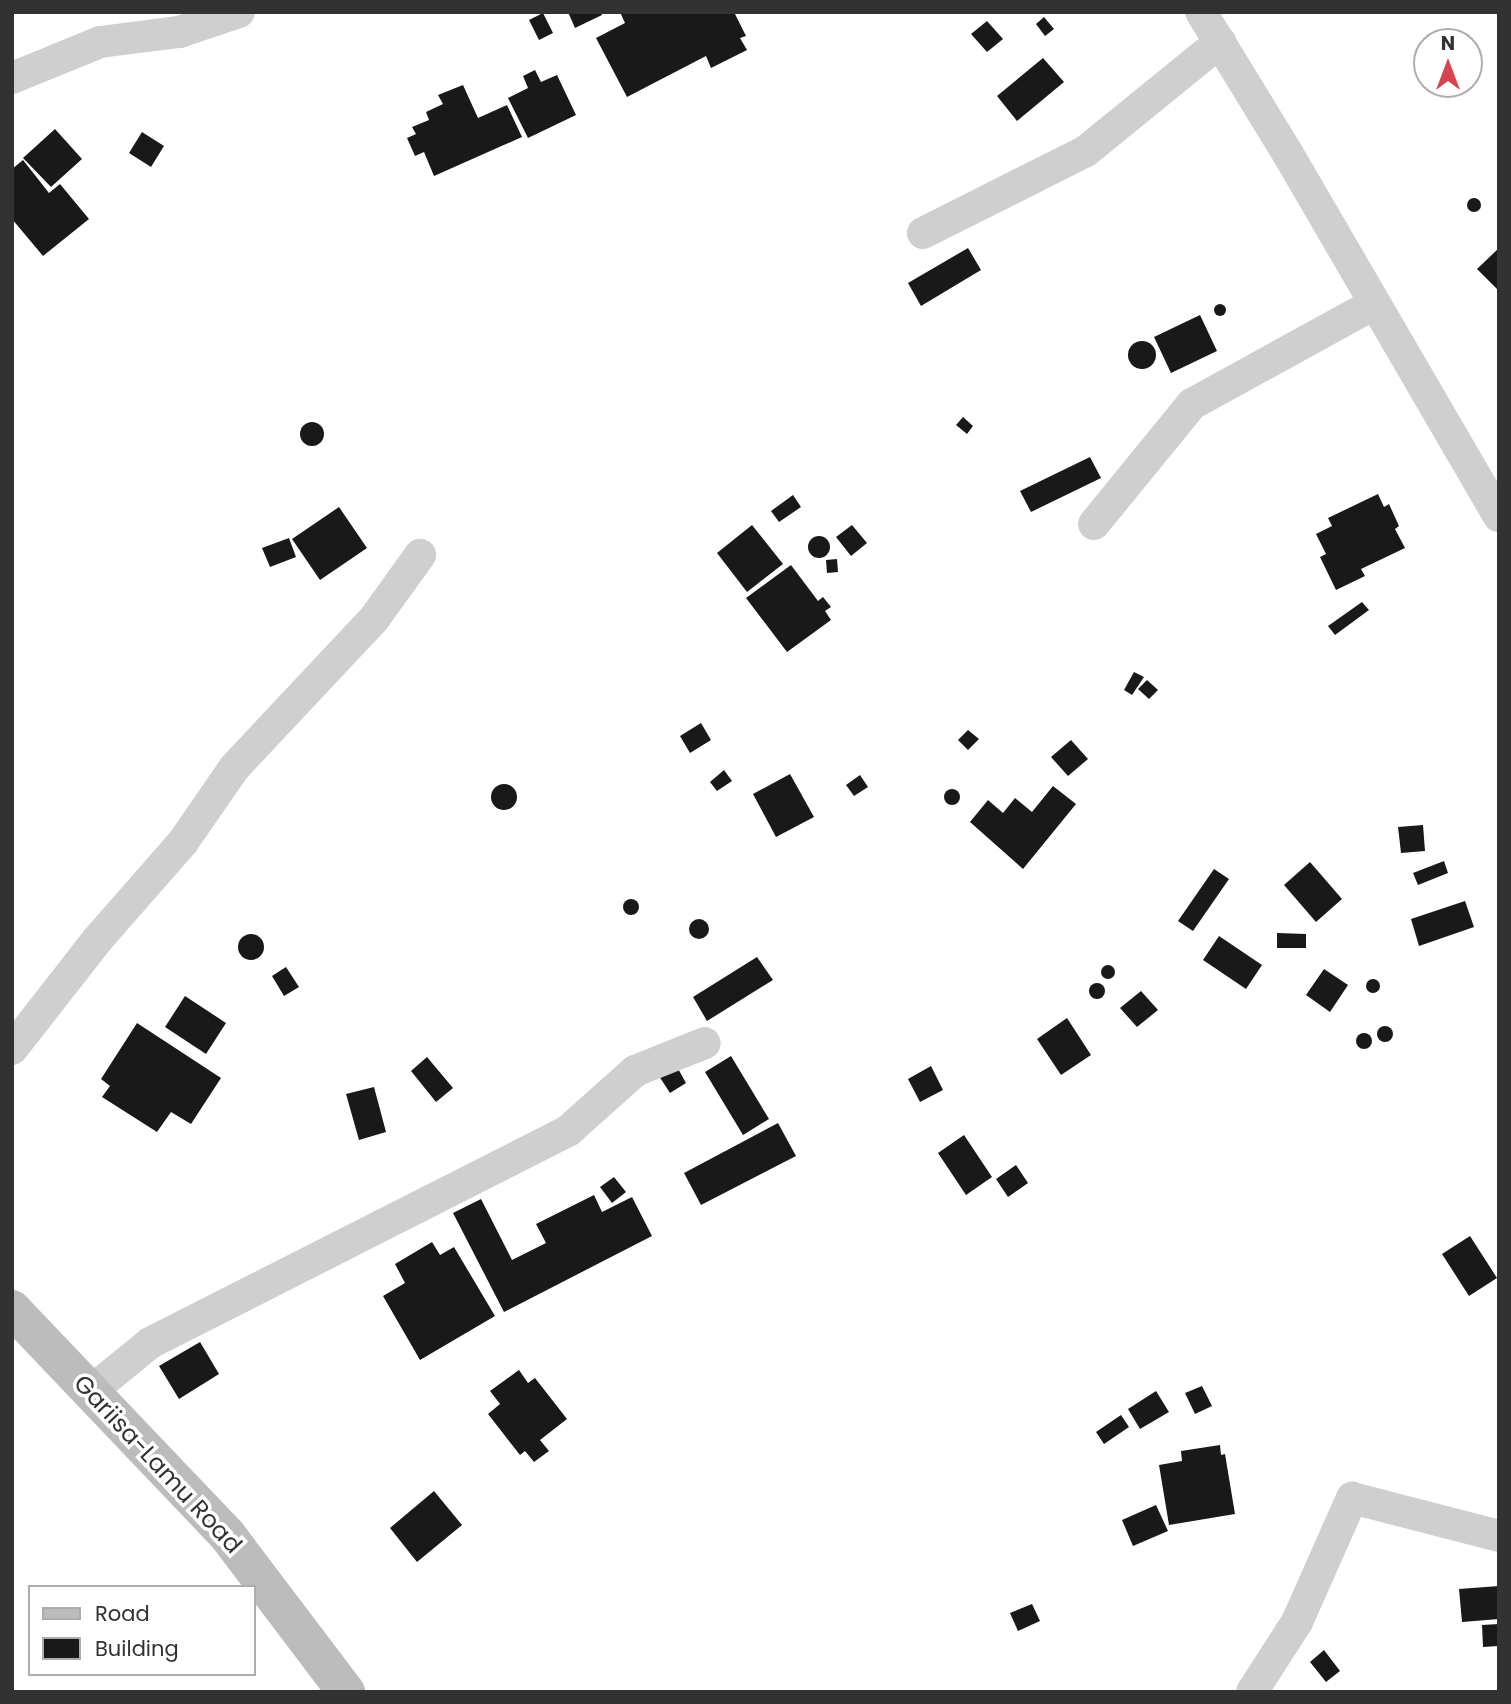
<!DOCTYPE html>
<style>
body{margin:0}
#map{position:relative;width:1511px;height:1704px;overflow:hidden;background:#fff;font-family:Poppins,sans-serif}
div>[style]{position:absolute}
.building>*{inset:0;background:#191919}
.round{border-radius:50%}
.street>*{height:32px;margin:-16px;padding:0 16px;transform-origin:16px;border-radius:16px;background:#cfcfcf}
.secondary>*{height:38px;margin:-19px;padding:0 19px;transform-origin:19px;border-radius:19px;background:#bcbcbc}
span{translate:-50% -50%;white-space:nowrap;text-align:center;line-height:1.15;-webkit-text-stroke:7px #fff;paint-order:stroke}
.street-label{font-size:24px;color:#323232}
.frame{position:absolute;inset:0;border:14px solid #323232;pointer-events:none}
.legend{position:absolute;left:28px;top:1585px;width:228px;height:91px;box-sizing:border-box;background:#fff;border:2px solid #adadad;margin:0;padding:9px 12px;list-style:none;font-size:21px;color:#323232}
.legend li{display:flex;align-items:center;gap:14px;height:35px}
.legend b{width:35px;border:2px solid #adadad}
.north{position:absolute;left:1413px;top:28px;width:70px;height:70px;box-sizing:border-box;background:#fff;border:2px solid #adadad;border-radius:50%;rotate:0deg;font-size:19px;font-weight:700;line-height:28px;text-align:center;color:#323232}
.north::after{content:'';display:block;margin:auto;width:24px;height:32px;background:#d84451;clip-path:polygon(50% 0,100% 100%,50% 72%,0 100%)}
</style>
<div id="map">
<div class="building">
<i style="clip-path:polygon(568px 12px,601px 12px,602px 15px,575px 28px)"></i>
<i style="clip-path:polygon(620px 12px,734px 12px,746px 36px,740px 38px,747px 50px,711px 68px,706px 56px,627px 97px,596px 38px,625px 23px)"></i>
<i style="clip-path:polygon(543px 13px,553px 33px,539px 40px,529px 20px)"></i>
<i style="clip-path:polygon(1044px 17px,1054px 29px,1045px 36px,1036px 24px)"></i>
<i style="clip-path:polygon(987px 21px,1003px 39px,987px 52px,971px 34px)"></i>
<i style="clip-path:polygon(1043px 58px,1064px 82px,1017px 121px,997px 96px)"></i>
<i style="clip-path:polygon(535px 70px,541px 82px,557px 75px,576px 115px,528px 138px,508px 98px,528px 88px,523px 76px)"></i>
<i style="clip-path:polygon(463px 85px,478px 118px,507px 105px,522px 137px,434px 176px,424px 152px,415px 156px,407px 138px,416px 134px,412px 127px,429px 120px,426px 112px,443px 104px,438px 95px)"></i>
<i style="clip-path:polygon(55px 129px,82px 159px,51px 187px,23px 158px)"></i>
<i style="clip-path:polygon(142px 132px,164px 146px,151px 167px,129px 153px)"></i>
<i style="clip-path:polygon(23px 160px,49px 193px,60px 184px,89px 219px,43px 256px,12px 219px,12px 169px)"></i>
<i class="round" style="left:1467px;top:198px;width:14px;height:14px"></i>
<i style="clip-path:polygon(968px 248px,981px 270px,921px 306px,908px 283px)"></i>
<i style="clip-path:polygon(1499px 248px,1499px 291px,1477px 269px)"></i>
<i class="round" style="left:1214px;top:304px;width:12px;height:12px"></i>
<i style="clip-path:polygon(1200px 315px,1217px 351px,1171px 373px,1154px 337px)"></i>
<i class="round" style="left:1128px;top:341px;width:28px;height:28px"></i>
<i style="clip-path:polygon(963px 417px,973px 426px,967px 434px,956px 425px)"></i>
<i class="round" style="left:300px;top:422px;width:24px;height:24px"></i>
<i style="clip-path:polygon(1090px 457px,1101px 478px,1031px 512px,1020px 491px)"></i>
<i style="clip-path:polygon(1378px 494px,1384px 507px,1389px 504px,1399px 526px,1395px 529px,1405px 548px,1361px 569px,1365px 576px,1336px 590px,1320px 557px,1326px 554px,1316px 534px,1332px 526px,1328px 518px)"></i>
<i style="clip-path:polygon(793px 495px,801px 507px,779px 522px,771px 511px)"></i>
<i style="clip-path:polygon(339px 507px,367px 548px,320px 580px,292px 539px)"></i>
<i style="clip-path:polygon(752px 525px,783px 564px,747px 592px,717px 553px)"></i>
<i style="clip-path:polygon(852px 525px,867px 543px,851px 556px,836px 537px)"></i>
<i class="round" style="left:808px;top:536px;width:22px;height:22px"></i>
<i style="clip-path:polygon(289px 538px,296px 557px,270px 567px,262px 548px)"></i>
<i style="clip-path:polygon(837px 559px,838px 572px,827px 573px,826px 560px)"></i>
<i style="clip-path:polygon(791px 565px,818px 601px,823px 597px,831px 607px,825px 611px,831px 620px,787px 652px,746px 598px)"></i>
<i style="clip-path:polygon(1362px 602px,1369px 610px,1335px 635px,1328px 626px)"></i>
<i style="clip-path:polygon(1134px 672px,1144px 677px,1132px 695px,1124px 690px)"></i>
<i style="clip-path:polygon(1147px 680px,1158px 690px,1149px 699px,1138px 689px)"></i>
<i style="clip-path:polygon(701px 723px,711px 740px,690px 753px,680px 736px)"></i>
<i style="clip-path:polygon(968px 730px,979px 739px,968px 750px,958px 740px)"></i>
<i style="clip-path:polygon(1071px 740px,1088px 759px,1068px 776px,1051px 757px)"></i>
<i style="clip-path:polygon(724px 770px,732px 781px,717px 791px,710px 782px)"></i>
<i style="clip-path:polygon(790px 774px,814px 817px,776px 837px,753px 794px)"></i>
<i style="clip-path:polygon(860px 775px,868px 787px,854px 796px,846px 785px)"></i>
<i class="round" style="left:491px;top:784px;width:26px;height:26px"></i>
<i style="clip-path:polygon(1053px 786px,1076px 804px,1023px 869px,970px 822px,988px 800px,1003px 813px,1015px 798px,1032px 812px)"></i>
<i class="round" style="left:944px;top:789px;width:16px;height:16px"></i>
<i style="clip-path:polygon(1423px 825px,1425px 851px,1401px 853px,1398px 827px)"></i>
<i style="clip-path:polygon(1444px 861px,1448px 873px,1418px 885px,1413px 873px)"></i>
<i style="clip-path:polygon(1310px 862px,1342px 899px,1316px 922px,1284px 885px)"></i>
<i style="clip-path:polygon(1214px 869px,1229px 879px,1193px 931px,1178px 921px)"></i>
<i class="round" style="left:623px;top:899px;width:16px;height:16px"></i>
<i style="clip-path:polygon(1465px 901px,1474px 927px,1419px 946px,1411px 919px)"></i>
<i class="round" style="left:689px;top:919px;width:20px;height:20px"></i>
<i style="clip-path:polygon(1277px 933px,1306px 934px,1306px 948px,1277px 948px)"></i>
<i class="round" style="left:238px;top:934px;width:26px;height:26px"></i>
<i style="clip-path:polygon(1219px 936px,1262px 965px,1246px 989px,1203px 960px)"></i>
<i style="clip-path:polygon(757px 957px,773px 980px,707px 1021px,693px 997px)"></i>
<i class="round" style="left:1101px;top:965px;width:14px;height:14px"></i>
<i style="clip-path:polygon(286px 967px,299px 987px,284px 996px,272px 976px)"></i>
<i style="clip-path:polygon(1324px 969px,1348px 985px,1330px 1012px,1306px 995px)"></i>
<i class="round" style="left:1366px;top:979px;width:14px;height:14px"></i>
<i class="round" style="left:1089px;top:983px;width:16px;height:16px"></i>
<i style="clip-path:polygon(1141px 991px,1158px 1010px,1137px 1027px,1120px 1008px)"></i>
<i style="clip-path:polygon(185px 996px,226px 1023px,206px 1054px,165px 1027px)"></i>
<i style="clip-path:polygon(1067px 1018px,1091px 1055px,1061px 1075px,1037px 1039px)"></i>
<i style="clip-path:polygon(137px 1023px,221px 1078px,191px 1124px,171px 1112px,157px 1132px,102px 1097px,110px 1086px,101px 1079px)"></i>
<i class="round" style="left:1377px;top:1026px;width:16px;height:16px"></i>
<i class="round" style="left:1356px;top:1033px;width:16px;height:16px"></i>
<i style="clip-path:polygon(731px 1056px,769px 1119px,743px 1135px,705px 1072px)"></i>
<i style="clip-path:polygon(427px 1057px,453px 1088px,436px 1102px,411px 1071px)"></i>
<i style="clip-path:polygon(676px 1065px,686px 1083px,670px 1093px,659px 1076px)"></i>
<i style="clip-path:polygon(931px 1066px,943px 1090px,920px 1102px,908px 1079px)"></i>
<i style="clip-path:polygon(374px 1087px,386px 1132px,359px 1140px,346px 1094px)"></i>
<i style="clip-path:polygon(778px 1123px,796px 1156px,701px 1205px,684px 1173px)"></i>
<i style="clip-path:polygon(964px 1135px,992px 1177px,966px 1195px,938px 1153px)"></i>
<i style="clip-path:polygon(1016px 1165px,1028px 1183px,1008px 1197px,996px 1179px)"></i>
<i style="clip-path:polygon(614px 1177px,626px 1192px,612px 1203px,600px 1187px)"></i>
<i style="clip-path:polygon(594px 1195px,602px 1212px,632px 1197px,652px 1236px,504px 1312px,453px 1213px,481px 1199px,512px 1260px,546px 1243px,536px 1224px)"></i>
<i style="clip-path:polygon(1470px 1236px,1497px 1278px,1469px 1296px,1442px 1254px)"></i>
<i style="clip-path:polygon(432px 1242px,440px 1255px,454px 1247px,495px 1316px,420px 1360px,383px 1296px,405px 1283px,395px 1264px)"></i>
<i style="clip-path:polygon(200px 1342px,219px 1374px,179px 1399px,159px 1366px)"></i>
<i style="clip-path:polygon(519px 1370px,528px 1383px,535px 1378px,567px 1419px,540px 1440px,549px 1451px,534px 1462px,525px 1451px,520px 1455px,488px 1414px,500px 1404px,490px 1391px)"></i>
<i style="clip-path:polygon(1202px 1386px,1212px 1406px,1195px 1414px,1185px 1393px)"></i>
<i style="clip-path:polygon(1156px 1391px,1169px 1412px,1140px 1429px,1128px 1409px)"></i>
<i style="clip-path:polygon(1121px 1415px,1129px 1427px,1104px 1444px,1096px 1432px)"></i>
<i style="clip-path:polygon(1220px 1445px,1221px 1455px,1225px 1454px,1235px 1514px,1169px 1525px,1159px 1465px,1182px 1461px,1181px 1451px)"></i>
<i style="clip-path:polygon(434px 1491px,462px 1525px,417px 1562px,390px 1528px)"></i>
<i style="clip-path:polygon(1156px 1505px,1168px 1531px,1133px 1546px,1122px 1520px)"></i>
<i style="clip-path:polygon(1499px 1586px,1499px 1619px,1462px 1622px,1459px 1589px)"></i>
<i style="clip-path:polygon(1032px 1604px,1040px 1621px,1018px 1631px,1010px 1613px)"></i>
<i style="clip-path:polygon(1499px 1624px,1499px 1646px,1483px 1647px,1482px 1625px)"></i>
<i style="clip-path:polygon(1324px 1650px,1340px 1671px,1326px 1682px,1310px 1662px)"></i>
</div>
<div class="street">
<i style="left:1201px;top:12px;width:167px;rotate:58.5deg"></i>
<i style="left:1288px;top:154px;width:419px;rotate:59.8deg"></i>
<i style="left:12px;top:78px;width:95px;rotate:-22.2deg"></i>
<i style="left:100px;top:42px;width:80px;rotate:-7.2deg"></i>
<i style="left:179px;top:32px;width:63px;rotate:-18.4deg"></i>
<i style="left:923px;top:233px;width:182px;rotate:-26.7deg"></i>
<i style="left:1086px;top:151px;width:173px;rotate:-39.1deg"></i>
<i style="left:1094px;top:524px;width:155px;rotate:-50.8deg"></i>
<i style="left:1192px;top:404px;width:208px;rotate:-28.8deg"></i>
<i style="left:12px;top:1049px;width:140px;rotate:-52deg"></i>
<i style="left:98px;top:939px;width:129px;rotate:-48.8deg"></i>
<i style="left:183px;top:842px;width:90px;rotate:-55.4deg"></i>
<i style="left:234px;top:768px;width:204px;rotate:-46.8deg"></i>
<i style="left:374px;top:619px;width:79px;rotate:-54.3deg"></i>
<i style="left:90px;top:1392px;width:77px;rotate:-39.2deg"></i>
<i style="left:150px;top:1343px;width:469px;rotate:-26.9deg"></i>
<i style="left:568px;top:1131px;width:90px;rotate:-41.8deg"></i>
<i style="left:635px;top:1071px;width:75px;rotate:-21.8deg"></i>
<i style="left:1252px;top:1692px;width:83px;rotate:-57.3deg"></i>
<i style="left:1297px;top:1622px;width:136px;rotate:-66.1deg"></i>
<i style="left:1352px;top:1498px;width:152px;rotate:14.5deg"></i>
</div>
<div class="secondary">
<i style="left:12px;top:1309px;width:313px;rotate:46.4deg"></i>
<i style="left:228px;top:1536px;width:196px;rotate:52.9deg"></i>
</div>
<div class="street-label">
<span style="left:158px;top:1464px;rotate:47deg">Gariisa-Lamu Road</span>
</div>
<div class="frame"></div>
<ul class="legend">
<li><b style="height:9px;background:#bcbcbc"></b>Road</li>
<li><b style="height:19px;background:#191919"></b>Building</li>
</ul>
<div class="north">N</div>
</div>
